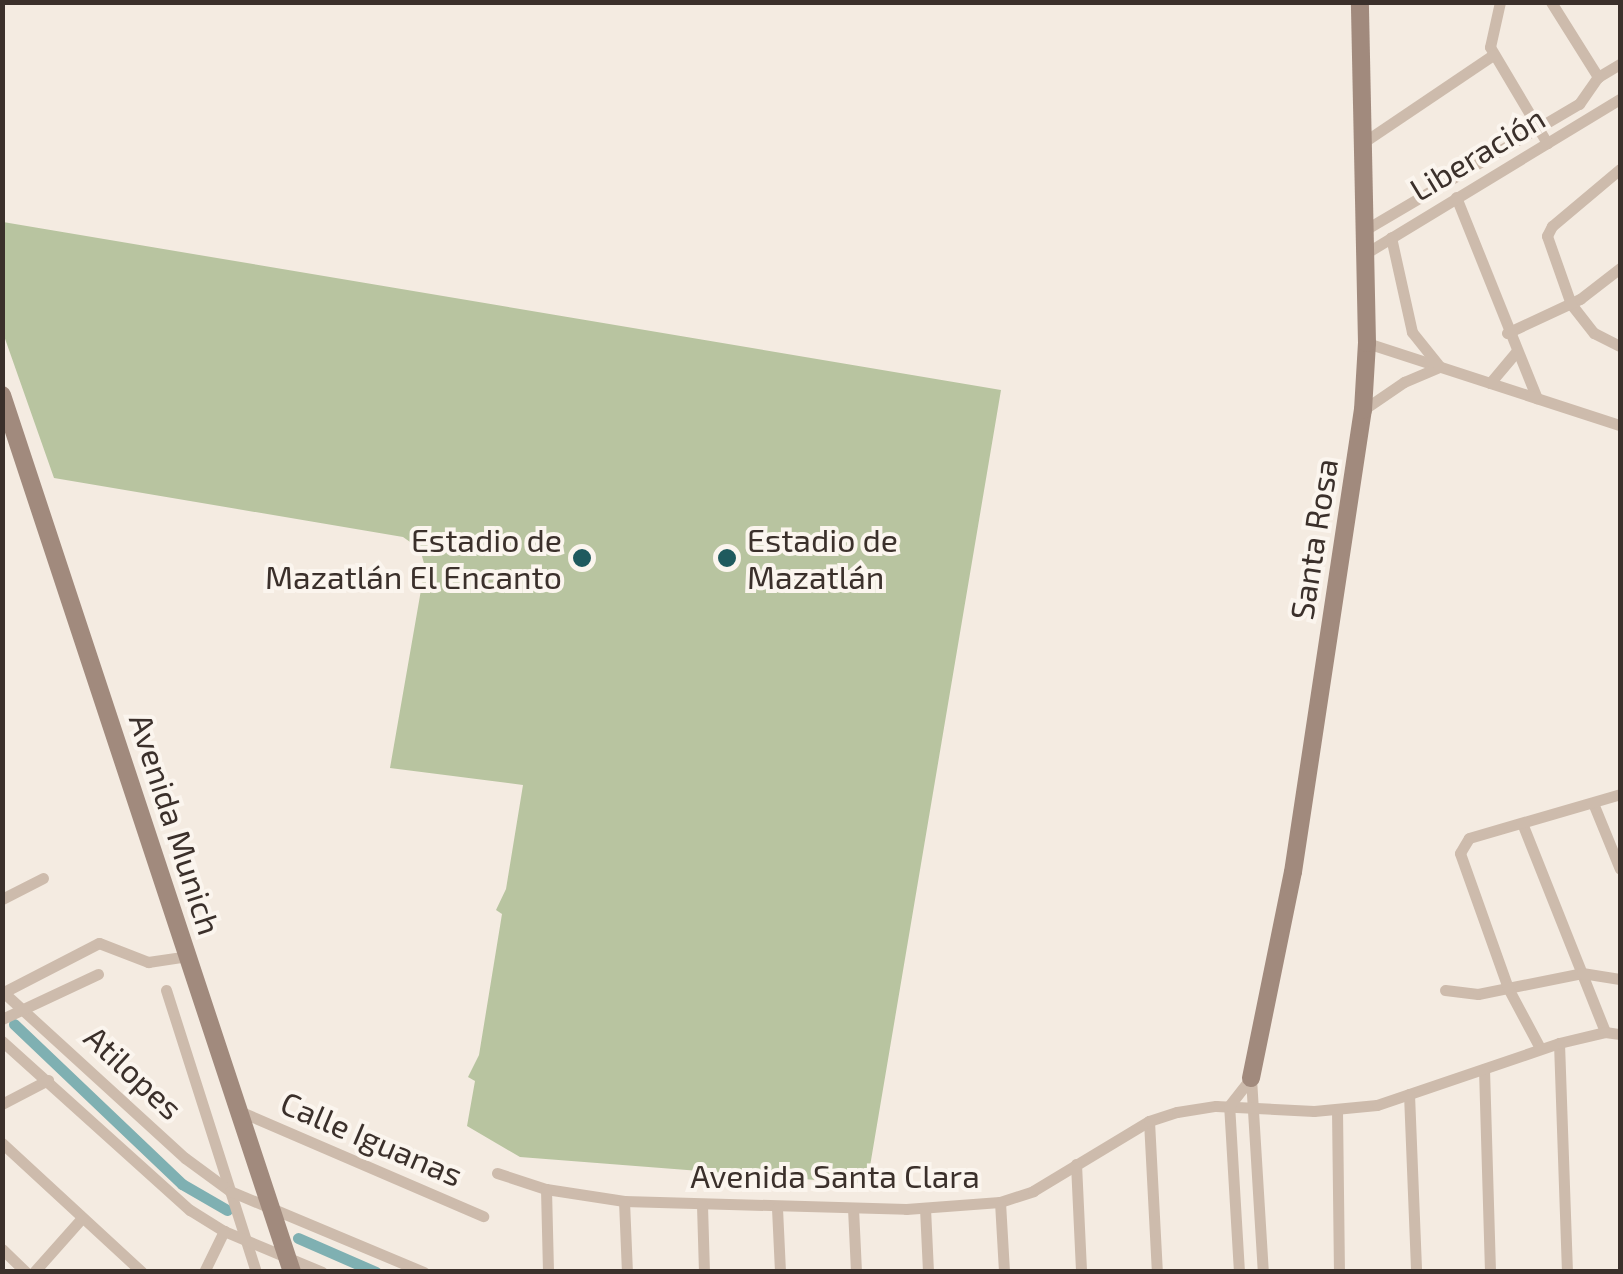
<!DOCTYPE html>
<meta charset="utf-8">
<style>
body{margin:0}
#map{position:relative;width:1623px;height:1274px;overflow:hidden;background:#f4ebe1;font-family:"Exo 2",sans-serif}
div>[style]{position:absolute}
.green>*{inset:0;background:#b8c4a0}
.canal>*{height:11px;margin:-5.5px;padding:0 5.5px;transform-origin:5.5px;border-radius:5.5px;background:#7fb0b2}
.minor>*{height:11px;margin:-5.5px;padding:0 5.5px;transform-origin:5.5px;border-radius:5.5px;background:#cdbbac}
.secondary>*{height:18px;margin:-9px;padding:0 9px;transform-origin:9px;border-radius:9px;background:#a18a7d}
.dots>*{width:28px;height:28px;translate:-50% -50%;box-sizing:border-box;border:5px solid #fbf5ee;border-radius:50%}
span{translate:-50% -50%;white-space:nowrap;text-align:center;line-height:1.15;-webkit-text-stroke:8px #fbf5ee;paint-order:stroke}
.street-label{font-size:32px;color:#3b302b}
.poi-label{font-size:32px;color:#3b302b}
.right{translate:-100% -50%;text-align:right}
.left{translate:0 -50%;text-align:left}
.frame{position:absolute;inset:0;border:5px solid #3b302b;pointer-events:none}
</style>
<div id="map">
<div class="green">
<i style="clip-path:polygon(3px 222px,1001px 390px,867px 1184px,520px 1157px,467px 1126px,475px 1081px,468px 1077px,479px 1055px,502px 914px,496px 910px,506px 889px,523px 785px,390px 768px,425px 567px,420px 549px,403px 537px,54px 478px,3px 333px)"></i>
</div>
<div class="canal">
<i style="left:14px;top:1024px;width:232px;rotate:43.6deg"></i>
<i style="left:182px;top:1184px;width:52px;rotate:30deg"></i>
<i style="left:298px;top:1238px;width:85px;rotate:23.6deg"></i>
</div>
<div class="minor">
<i style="left:1500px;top:2px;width:46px;rotate:102.5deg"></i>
<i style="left:1490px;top:47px;width:112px;rotate:59.3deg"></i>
<i style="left:1551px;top:2px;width:89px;rotate:57.9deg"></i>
<i style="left:1361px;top:144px;width:159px;rotate:-34deg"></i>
<i style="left:1620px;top:169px;width:89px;rotate:140deg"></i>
<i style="left:1552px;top:226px;width:11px;rotate:117deg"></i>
<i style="left:1547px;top:236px;width:72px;rotate:70.6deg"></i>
<i style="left:1571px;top:304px;width:37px;rotate:52deg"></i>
<i style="left:1594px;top:333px;width:29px;rotate:27deg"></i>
<i style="left:1456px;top:197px;width:217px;rotate:68.1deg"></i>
<i style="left:1363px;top:231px;width:251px;rotate:-30.5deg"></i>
<i style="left:1579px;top:104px;width:33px;rotate:-55deg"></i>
<i style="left:1598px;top:77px;width:26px;rotate:-31deg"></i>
<i style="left:1363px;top:255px;width:301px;rotate:-31.3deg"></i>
<i style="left:1507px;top:333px;width:81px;rotate:-25deg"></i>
<i style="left:1580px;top:299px;width:51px;rotate:-37.8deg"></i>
<i style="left:1367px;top:343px;width:266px;rotate:18deg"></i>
<i style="left:1490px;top:383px;width:40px;rotate:-50deg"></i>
<i style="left:1363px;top:410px;width:50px;rotate:-34.3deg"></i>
<i style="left:1404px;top:382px;width:39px;rotate:-23deg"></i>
<i style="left:1440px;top:367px;width:45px;rotate:-128.7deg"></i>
<i style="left:1412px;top:332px;width:97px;rotate:-102.5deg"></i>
<i style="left:1593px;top:803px;width:71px;rotate:67.8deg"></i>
<i style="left:1522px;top:823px;width:225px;rotate:68.3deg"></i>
<i style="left:2px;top:899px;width:46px;rotate:-27.1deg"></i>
<i style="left:166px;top:990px;width:296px;rotate:72.3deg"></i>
<i style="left:1445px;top:990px;width:33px;rotate:7deg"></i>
<i style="left:1478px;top:994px;width:106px;rotate:-11.4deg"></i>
<i style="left:1582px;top:973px;width:38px;rotate:9deg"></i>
<i style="left:2px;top:991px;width:248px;rotate:42.4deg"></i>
<i style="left:185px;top:1158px;width:56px;rotate:36.3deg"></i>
<i style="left:230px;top:1191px;width:210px;rotate:22.7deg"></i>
<i style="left:2px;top:993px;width:109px;rotate:-27.3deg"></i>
<i style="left:99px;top:943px;width:53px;rotate:21.2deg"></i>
<i style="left:148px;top:962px;width:40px;rotate:-8.5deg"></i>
<i style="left:2px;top:1019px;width:106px;rotate:-25.1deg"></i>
<i style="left:2px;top:1041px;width:253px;rotate:42deg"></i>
<i style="left:190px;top:1210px;width:40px;rotate:32deg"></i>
<i style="left:224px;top:1231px;width:106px;rotate:22.7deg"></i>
<i style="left:1559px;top:1043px;width:229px;rotate:88deg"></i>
<i style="left:1540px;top:1048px;width:68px;rotate:-118.1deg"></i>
<i style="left:1508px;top:988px;width:143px;rotate:-109.6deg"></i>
<i style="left:1460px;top:853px;width:17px;rotate:-59deg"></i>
<i style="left:1469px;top:838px;width:157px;rotate:-16.2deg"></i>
<i style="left:1484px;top:1069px;width:203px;rotate:88.3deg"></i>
<i style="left:1251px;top:1078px;width:194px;rotate:86.5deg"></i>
<i style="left:1409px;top:1094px;width:178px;rotate:87.7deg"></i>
<i style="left:2px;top:1104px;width:52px;rotate:-27.6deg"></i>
<i style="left:1337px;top:1110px;width:162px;rotate:89.3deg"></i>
<i style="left:239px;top:1111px;width:266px;rotate:23.3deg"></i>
<i style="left:1149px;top:1121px;width:151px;rotate:87deg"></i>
<i style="left:2px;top:1143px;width:190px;rotate:42.7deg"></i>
<i style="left:1076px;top:1164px;width:108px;rotate:87.3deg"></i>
<i style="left:497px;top:1173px;width:52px;rotate:18.1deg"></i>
<i style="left:546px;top:1189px;width:79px;rotate:8.7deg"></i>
<i style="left:624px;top:1201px;width:282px;rotate:1.6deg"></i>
<i style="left:906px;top:1209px;width:94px;rotate:-4.3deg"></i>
<i style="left:1000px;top:1202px;width:35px;rotate:-18deg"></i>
<i style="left:1033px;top:1191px;width:135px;rotate:-31.1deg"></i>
<i style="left:1149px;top:1121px;width:29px;rotate:-18deg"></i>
<i style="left:1177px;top:1112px;width:39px;rotate:-9deg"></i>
<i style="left:1216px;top:1106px;width:98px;rotate:2.9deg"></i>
<i style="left:1314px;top:1111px;width:63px;rotate:-5.4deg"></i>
<i style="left:1377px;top:1105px;width:192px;rotate:-18.8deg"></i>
<i style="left:1559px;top:1043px;width:47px;rotate:-13.4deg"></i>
<i style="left:1605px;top:1032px;width:15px;rotate:8deg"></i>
<i style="left:546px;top:1189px;width:83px;rotate:88.6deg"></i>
<i style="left:624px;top:1201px;width:71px;rotate:87.6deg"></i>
<i style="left:1000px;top:1202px;width:70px;rotate:86.7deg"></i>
<i style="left:702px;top:1205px;width:67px;rotate:88.3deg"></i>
<i style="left:777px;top:1208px;width:64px;rotate:87.3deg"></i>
<i style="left:853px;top:1208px;width:64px;rotate:87.3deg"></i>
<i style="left:925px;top:1208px;width:64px;rotate:87.3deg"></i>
<i style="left:2px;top:1249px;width:33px;rotate:44deg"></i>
<i style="left:34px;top:1272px;width:71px;rotate:-48.4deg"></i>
<i style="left:204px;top:1272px;width:46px;rotate:-64deg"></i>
<i style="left:1239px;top:1272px;width:166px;rotate:-93.4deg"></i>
<i style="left:1229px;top:1106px;width:36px;rotate:-52deg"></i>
</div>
<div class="secondary">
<i style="left:2px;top:395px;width:924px;rotate:71.7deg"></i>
<i style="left:1251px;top:1078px;width:210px;rotate:-78.5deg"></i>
<i style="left:1293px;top:872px;width:467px;rotate:-81.4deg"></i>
<i style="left:1363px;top:410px;width:67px;rotate:-86.6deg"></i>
<i style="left:1367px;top:343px;width:341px;rotate:-91.2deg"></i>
</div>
<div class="dots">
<i style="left:582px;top:558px;background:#1f5a5e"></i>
<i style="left:727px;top:558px;background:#1f5a5e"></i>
</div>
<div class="street-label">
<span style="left:1477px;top:153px;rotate:-31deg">Liberación</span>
<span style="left:1313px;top:539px;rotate:-81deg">Santa Rosa</span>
<span style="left:176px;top:824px;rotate:72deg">Avenida Munich</span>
<span style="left:134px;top:1072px;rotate:43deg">Atilopes</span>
<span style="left:372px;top:1138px;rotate:23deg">Calle Iguanas</span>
<span style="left:835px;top:1175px">Avenida Santa Clara</span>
</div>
<div class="poi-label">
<span class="right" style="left:562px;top:558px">Estadio de<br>Mazatlán El Encanto</span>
<span class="left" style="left:747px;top:558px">Estadio de<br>Mazatlán</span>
</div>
<div class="frame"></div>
</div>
